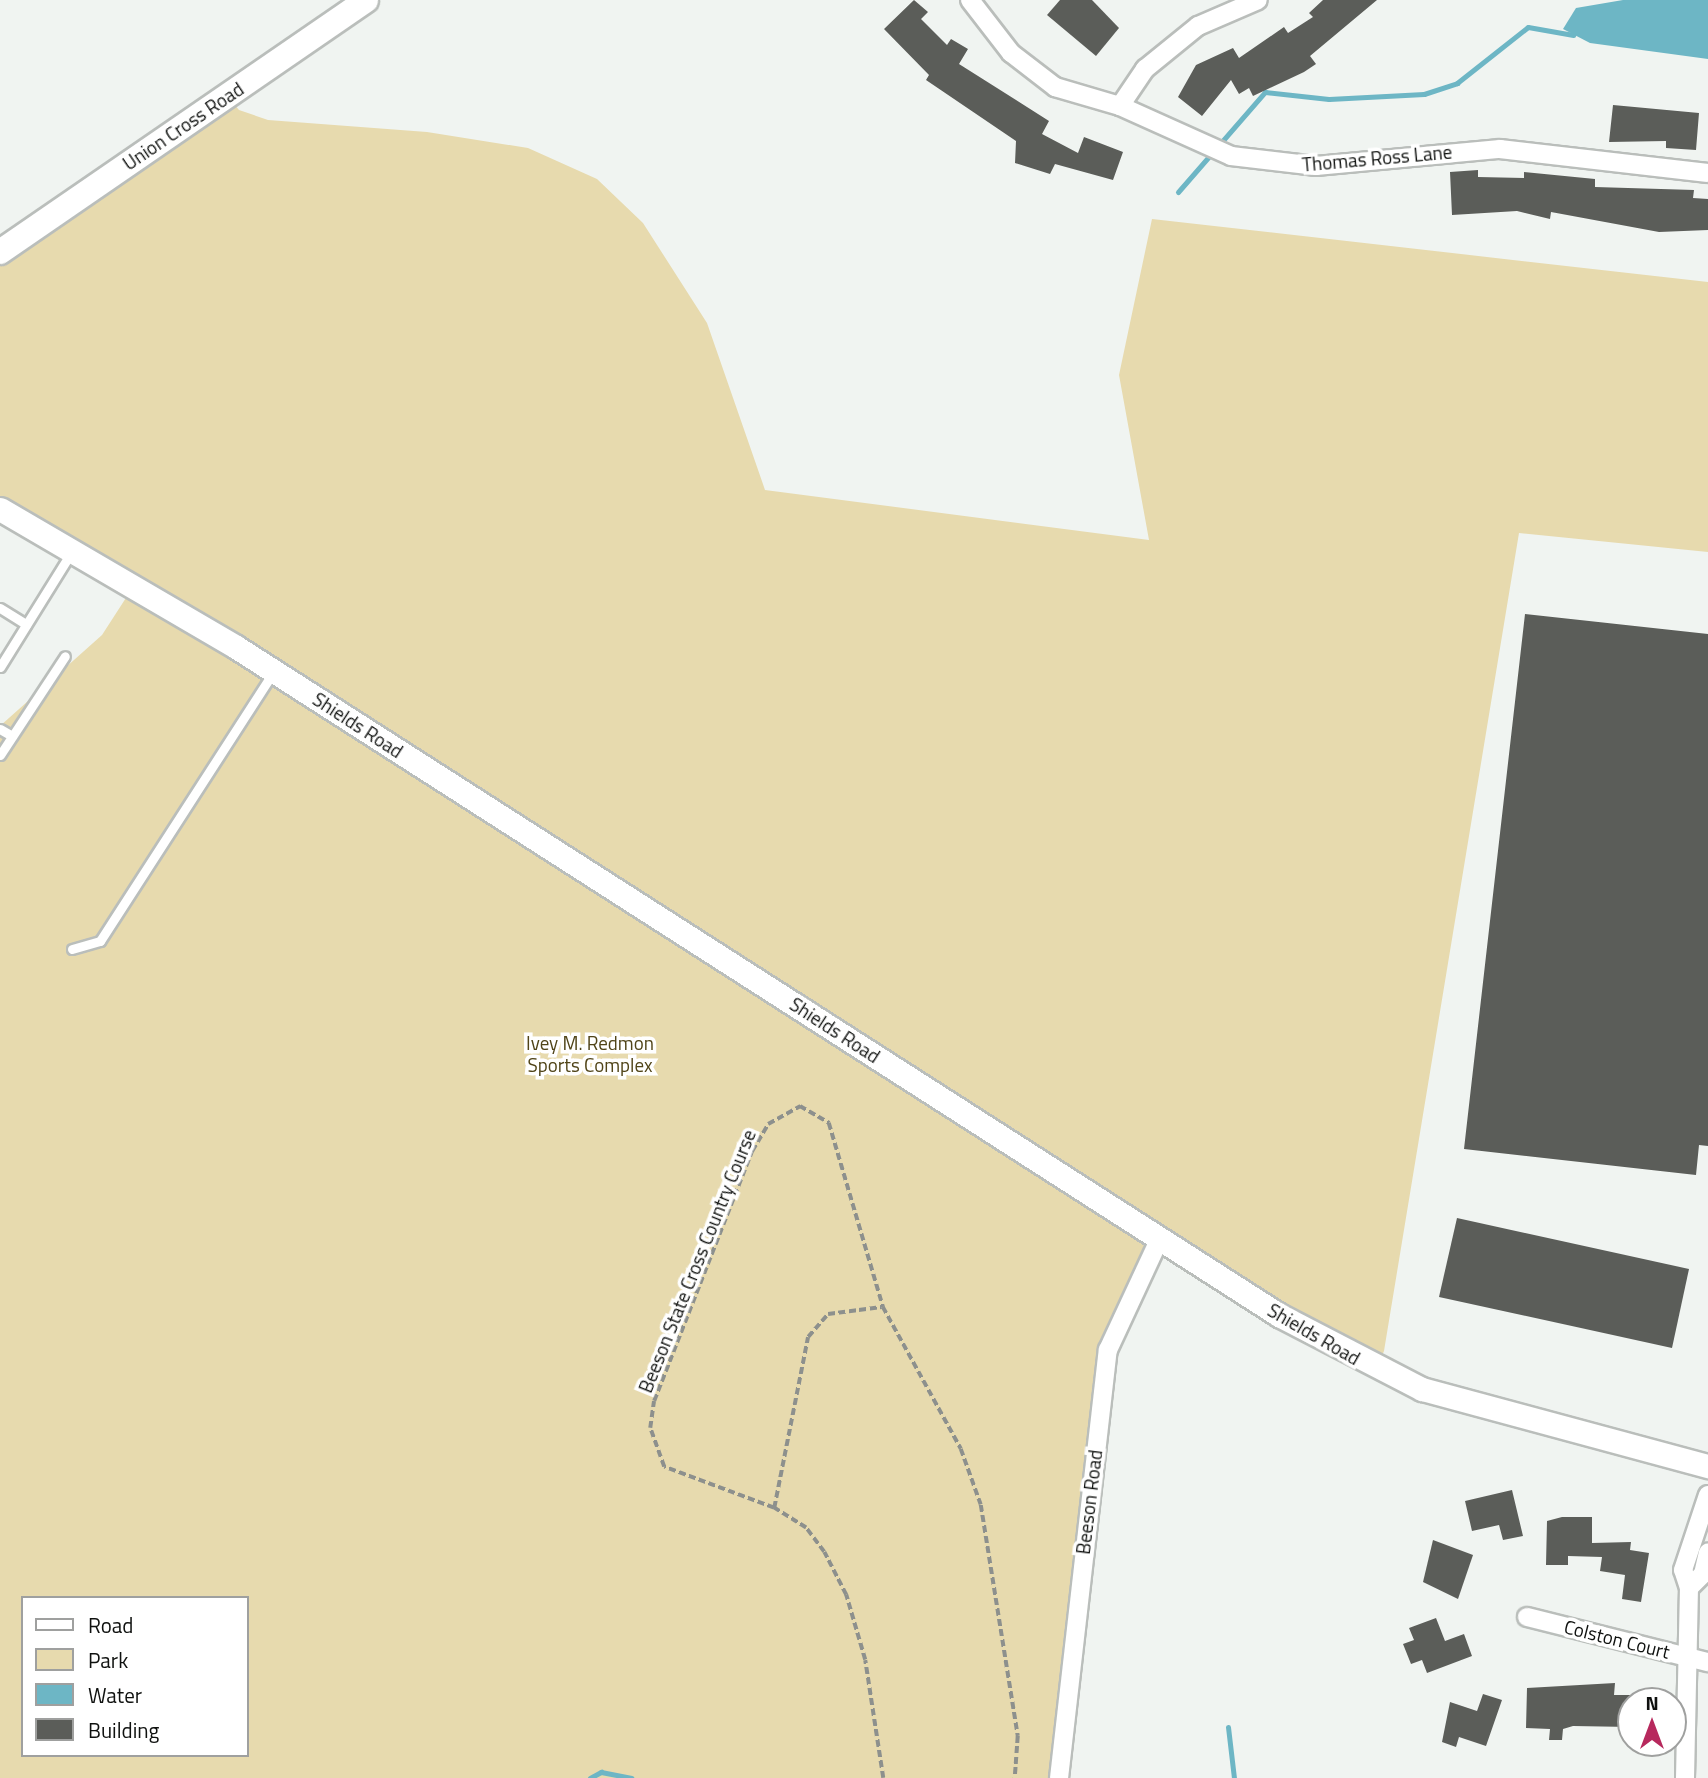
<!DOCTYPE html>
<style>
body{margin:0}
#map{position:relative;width:1708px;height:1778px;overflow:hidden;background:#f0f4f1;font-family:"Titillium Web",sans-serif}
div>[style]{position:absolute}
.green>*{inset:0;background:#e7daae}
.water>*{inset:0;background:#6db6c5}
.stream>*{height:5px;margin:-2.5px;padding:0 2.5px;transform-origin:2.5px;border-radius:2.5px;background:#6db6c5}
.building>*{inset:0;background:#5b5d59}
.path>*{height:3.5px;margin-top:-1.75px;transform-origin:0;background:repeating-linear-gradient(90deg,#8d908d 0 7px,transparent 0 10.5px)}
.roads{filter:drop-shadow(2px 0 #babebb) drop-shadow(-2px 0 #babebb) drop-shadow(0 2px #babebb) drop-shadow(0 -2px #babebb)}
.service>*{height:9px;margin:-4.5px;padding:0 4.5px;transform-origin:4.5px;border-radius:4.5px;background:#fff}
.minor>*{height:18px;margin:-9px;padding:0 9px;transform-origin:9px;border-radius:9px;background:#fff}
.tertiary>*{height:23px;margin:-11.5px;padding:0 11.5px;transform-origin:11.5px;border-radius:11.5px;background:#fff}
.secondary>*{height:24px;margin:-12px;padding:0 12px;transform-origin:12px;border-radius:12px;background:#fff}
span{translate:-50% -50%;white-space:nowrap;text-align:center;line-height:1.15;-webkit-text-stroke:7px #fff;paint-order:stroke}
.street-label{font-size:19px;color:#0f110f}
.park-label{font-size:19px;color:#504418}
.legend{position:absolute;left:21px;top:1596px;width:228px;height:161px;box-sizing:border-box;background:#fff;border:2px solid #9fa09f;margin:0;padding:9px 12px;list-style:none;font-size:21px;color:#0f110f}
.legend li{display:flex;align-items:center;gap:14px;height:35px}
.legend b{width:35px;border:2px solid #9fa09f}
.north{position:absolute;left:1617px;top:1687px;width:70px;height:70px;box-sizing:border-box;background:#fff;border:2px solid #9fa09f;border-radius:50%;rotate:0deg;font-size:19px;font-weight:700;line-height:28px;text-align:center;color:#0f110f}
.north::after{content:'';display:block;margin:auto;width:24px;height:32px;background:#b7295d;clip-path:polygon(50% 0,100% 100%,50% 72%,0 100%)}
</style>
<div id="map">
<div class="green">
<i style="clip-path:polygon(evenodd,227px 96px,239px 110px,268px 120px,427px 132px,528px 148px,597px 179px,643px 223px,707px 323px,765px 490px,1149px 540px,1119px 375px,1152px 219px,1708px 282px,1708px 552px,1519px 533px,1384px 1351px,1376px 1369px,1160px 1238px,1108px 1350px,1059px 1778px,0 1778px,0 726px,102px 635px,133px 587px,0 509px,0 252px,227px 96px,23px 1598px,247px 1598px,247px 1755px,23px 1755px,23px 1598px)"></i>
</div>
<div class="water">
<i style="clip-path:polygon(1623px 0,1708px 0,1708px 59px,1590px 43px,1563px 29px,1576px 8px)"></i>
</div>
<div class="stream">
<i style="left:1178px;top:192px;width:133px;rotate:-49deg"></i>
<i style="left:1265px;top:92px;width:64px;rotate:6.2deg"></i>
<i style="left:1329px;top:99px;width:95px;rotate:-3deg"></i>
<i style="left:1424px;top:94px;width:35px;rotate:-18deg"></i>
<i style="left:1457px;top:83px;width:90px;rotate:-38.3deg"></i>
<i style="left:1528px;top:27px;width:46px;rotate:10.1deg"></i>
<i style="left:1228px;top:1727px;width:51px;rotate:83.3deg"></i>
<i style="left:590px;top:1778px;width:13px;rotate:-29deg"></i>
<i style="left:601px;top:1772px;width:31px;rotate:11deg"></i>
</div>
<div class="building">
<i style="clip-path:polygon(914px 0,928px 12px,921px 19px,947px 45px,951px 39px,968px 49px,959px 64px,1049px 121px,1042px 134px,1078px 153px,1084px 137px,1123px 152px,1113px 180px,1055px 164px,1050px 174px,1015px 163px,1016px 141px,926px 80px,929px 75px,884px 29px)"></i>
<i style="clip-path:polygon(1060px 0,1092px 0,1119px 28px,1096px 56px,1047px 15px)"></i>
<i style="clip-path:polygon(1323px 0,1377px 0,1310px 56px,1316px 64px,1304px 72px,1253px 96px,1249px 88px,1239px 94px,1231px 80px,1202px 116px,1178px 97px,1196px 65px,1233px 48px,1239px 58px,1284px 27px,1288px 33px,1313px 17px,1309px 13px)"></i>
<i style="clip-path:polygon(1613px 105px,1699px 113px,1696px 150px,1666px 148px,1666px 141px,1609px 142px)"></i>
<i style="clip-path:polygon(1478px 170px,1478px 177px,1524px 178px,1524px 172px,1595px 179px,1595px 187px,1694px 190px,1693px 198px,1708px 199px,1708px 230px,1659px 232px,1551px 212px,1550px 219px,1517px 211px,1452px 215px,1450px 172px)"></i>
<i style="clip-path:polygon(1525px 614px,1708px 634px,1708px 1146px,1699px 1145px,1696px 1175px,1464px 1149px)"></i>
<i style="clip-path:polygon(1457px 1218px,1689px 1269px,1672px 1348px,1439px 1297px)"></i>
<i style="clip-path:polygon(1512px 1490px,1523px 1536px,1503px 1540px,1499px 1525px,1472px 1531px,1465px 1501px)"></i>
<i style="clip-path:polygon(1562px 1517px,1592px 1517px,1592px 1543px,1631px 1542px,1630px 1550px,1649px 1553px,1641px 1602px,1622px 1599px,1625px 1575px,1600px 1571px,1602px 1557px,1568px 1556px,1568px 1565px,1546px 1565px,1547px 1521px)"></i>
<i style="clip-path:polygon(1433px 1540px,1473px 1555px,1458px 1599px,1423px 1582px)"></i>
<i style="clip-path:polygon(1436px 1618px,1445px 1641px,1464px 1634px,1472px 1656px,1427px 1673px,1422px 1660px,1411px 1664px,1403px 1644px,1414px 1640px,1409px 1628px)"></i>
<i style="clip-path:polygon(1615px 1683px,1614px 1695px,1631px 1695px,1631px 1727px,1573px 1726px,1563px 1729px,1562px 1740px,1549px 1740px,1550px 1729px,1526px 1728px,1527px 1688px)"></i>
<i style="clip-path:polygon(1483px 1694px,1502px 1700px,1486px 1746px,1459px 1737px,1456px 1747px,1442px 1742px,1450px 1702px,1477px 1711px)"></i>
</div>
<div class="path">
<i style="left:774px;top:1508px;width:174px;rotate:-78.8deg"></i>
<i style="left:808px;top:1337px;width:30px;rotate:-49deg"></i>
<i style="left:828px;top:1314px;width:54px;rotate:-7.4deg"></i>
<i style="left:883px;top:1778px;width:119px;rotate:-98.7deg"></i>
<i style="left:865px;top:1660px;width:68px;rotate:-106.3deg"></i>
<i style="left:846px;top:1595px;width:48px;rotate:-117.1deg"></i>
<i style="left:824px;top:1552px;width:30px;rotate:-127deg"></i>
<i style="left:806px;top:1528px;width:38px;rotate:-148deg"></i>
<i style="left:774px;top:1508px;width:117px;rotate:-159.6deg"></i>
<i style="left:664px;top:1467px;width:41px;rotate:-109.7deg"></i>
<i style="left:650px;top:1428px;width:27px;rotate:-82deg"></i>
<i style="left:654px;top:1401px;width:269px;rotate:-68.6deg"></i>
<i style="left:752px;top:1151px;width:31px;rotate:-59deg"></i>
<i style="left:768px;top:1124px;width:37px;rotate:-29deg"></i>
<i style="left:800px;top:1106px;width:34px;rotate:30deg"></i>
<i style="left:829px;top:1123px;width:192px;rotate:73.6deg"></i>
<i style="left:883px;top:1307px;width:162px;rotate:61.2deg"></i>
<i style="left:961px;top:1449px;width:59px;rotate:70.3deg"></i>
<i style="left:981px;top:1505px;width:234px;rotate:80.9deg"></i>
<i style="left:1018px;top:1736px;width:42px;rotate:94.1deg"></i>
</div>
<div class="roads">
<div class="service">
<i style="left:0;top:608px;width:31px;rotate:32deg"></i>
<i style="left:0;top:667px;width:134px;rotate:-58.1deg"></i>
<i style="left:0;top:729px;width:14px;rotate:30deg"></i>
<i style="left:0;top:755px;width:118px;rotate:-56.7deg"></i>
<i style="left:72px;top:949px;width:29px;rotate:-16deg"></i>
<i style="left:100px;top:941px;width:319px;rotate:-57.2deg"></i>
</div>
<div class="minor">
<i style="left:970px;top:0;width:67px;rotate:52.3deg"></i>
<i style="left:1011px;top:53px;width:56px;rotate:37.7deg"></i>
<i style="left:1055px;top:87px;width:68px;rotate:16.3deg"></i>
<i style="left:1120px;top:106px;width:122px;rotate:24.2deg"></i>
<i style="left:1231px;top:156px;width:86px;rotate:6.7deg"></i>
<i style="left:1316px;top:166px;width:185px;rotate:-5.3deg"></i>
<i style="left:1500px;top:149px;width:209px;rotate:6.6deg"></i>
<i style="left:1120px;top:106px;width:45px;rotate:-56deg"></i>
<i style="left:1145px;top:69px;width:68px;rotate:-39.1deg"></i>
<i style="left:1198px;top:26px;width:65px;rotate:-23.4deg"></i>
<i style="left:1689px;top:1588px;width:20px;rotate:-45deg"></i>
<i style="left:1703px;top:1574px;width:22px;rotate:-77deg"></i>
<i style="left:1527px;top:1617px;width:187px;rotate:14deg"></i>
<i style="left:1059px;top:1778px;width:431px;rotate:-83.5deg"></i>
<i style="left:1108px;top:1350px;width:123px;rotate:-65.1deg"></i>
<i style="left:1685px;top:1778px;width:190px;rotate:-88.8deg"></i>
<i style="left:1689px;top:1588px;width:19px;rotate:-108deg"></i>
<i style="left:1683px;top:1570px;width:79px;rotate:-71.6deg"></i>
</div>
<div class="tertiary">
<i style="left:0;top:509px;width:273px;rotate:30.3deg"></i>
<i style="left:236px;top:647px;width:1239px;rotate:32.64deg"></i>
<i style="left:1279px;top:1315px;width:161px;rotate:27.4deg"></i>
<i style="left:1422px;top:1389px;width:296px;rotate:15.1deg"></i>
</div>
<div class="secondary">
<i style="left:0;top:252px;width:444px;rotate:-34.5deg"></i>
</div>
</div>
<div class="street-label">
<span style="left:183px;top:126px;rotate:-34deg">Union Cross Road</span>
<span style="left:1377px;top:158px;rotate:-5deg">Thomas Ross Lane</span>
<span style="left:358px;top:725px;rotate:33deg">Shields Road</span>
<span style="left:835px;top:1030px;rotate:33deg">Shields Road</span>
<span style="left:697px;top:1261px;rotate:-68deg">Beeson State Cross Country Course</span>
<span style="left:1314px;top:1334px;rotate:30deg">Shields Road</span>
<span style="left:1089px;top:1502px;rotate:-83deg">Beeson Road</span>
<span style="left:1617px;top:1639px;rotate:14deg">Colston Court</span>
</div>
<div class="park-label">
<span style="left:590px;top:1054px">Ivey M. Redmon<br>Sports Complex</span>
</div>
<ul class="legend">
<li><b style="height:9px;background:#fff"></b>Road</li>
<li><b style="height:19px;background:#e7daae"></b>Park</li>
<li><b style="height:19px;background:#6db6c5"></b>Water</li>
<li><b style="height:19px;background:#5b5d59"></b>Building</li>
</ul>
<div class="north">N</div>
</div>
